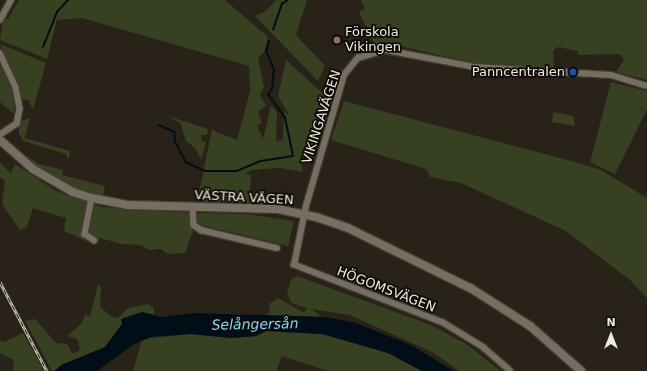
<!DOCTYPE html>
<meta charset="utf-8">
<style>
body{margin:0}
#map{position:relative;width:647px;height:371px;overflow:hidden;background:#292218;font-family:"DejaVu Sans",sans-serif}
div>[style]{position:absolute}
.green>*{inset:0;background:#374021}
.water>*{inset:0;background:#000e18}
.stream>*{height:1.5px;margin:-0.75px;padding:0 0.75px;transform-origin:0.75px;border-radius:0.75px;background:#000e18}
.roads{filter:drop-shadow(1px 0 #423c35) drop-shadow(-1px 0 #423c35) drop-shadow(0 1px #423c35) drop-shadow(0 -1px #423c35)}
.street>*{height:5.5px;margin:-2.75px;padding:0 2.75px;transform-origin:2.75px;border-radius:2.75px;background:#776e62}
.secondary>*{height:8px;margin:-4px;padding:0 4px;transform-origin:4px;border-radius:4px;background:#776e62}
.rail>*{height:3px;margin-top:-1.5px;transform-origin:0;background:repeating-linear-gradient(90deg,#0f0c08 0 4.5px,#c2bdb5 0 9px);box-sizing:border-box;border-block:1px solid #c2bdb5}
.dots>*{width:11px;height:11px;translate:-50% -50%;box-sizing:border-box;border:2px solid #0f0c08;border-radius:50%}
span{translate:-50% -50%;white-space:nowrap;text-align:center;line-height:1.15;-webkit-text-stroke:3.5px #0f0c08;paint-order:stroke}
.poi-label{font-size:13px;color:#eee9e2}
.left{translate:0 -50%;text-align:left}
.right{translate:-100% -50%;text-align:right}
.street-label{font-size:13px;color:#eee9e2}
.water-label{font-size:14px;color:#82d5f9;font-style:italic}
.north{position:absolute;left:591px;top:315px;width:40px;height:40px;-webkit-text-stroke:3px #0f0c08;paint-order:stroke;rotate:0deg;font-size:11px;font-weight:700;line-height:16px;text-align:center;color:#eee9e2}
.north::after{content:'';display:block;margin:auto;width:14px;height:18px;background:#eee9e2;clip-path:polygon(50% 0,100% 100%,50% 72%,0 100%)}
</style>
<div id="map">
<div class="green">
<i style="clip-path:polygon(19px 0,225px 0,268px 37px,265px 51px,258px 58px,264px 87px,260px 96px,266px 105px,258px 112px,262px 123px,257px 126px,263px 139px,271px 106px,277px 112px,276px 141px,283px 140px,284px 112px,290px 116px,278px 96px,286px 60px,328px 98px,315px 135px,319px 140px,303px 151px,300px 158px,303px 172px,280px 168px,251px 170px,245px 174px,251px 175px,249px 203px,197px 202px,212px 130px,237px 140px,250px 91px,249px 66px,82px 18px,57px 20px,47px 59px,0 40px,3px 18px,8px 19px)"></i>
<i style="clip-path:polygon(276px 0,307px 0,296px 35px,325px 66px,318px 81px,255px 16px,266px 11px)"></i>
<i style="clip-path:polygon(361px 0,647px 0,647px 80px,616px 72px,624px 60px,620px 54px,578px 55px,578px 51px,558px 47px,553px 51px,554px 68px,473px 63px,396px 45px,375px 46px,359px 12px,365px 9px)"></i>
<i style="clip-path:polygon(0 44px,46px 63px,33px 109px,28px 100px,20px 99px)"></i>
<i style="clip-path:polygon(0 66px,5px 69px,13px 89px,15px 115px,0 102px)"></i>
<i style="clip-path:polygon(611px 82px,647px 91px,647px 109px,615px 174px,590px 162px)"></i>
<i style="clip-path:polygon(344px 101px,575px 162px,601px 170px,647px 198px,647px 298px,631px 281px,566px 231px,461px 183px,430px 177px,426px 169px,331px 140px)"></i>
<i style="clip-path:polygon(553px 112px,573px 116px,575px 126px,552px 122px)"></i>
<i style="clip-path:polygon(168px 116px,208px 129px,207px 135px,202px 135px,201px 140px,206px 143px,201px 159px,195px 148px,186px 141px,181px 124px)"></i>
<i style="clip-path:polygon(30px 118px,25px 138px,70px 151px,68px 160px,66px 154px,23px 141px,19px 133px,19px 122px)"></i>
<i style="clip-path:polygon(13px 147px,39px 164px,63px 170px,62px 175px,105px 186px,103px 195px,75px 189px,50px 178px)"></i>
<i style="clip-path:polygon(0 162px,11px 174px,15px 164px,56px 191px,101px 207px,191px 213px,193px 231px,185px 253px,168px 254px,161px 249px,149px 250px,141px 245px,122px 244px,100px 238px,97px 244px,86px 241px,64px 231px,66px 218px,33px 208px,27px 227px,20px 230px,2px 204px,5px 181px,0 177px)"></i>
<i style="clip-path:polygon(195px 213px,248px 214px,294px 221px,288px 246px,197px 224px)"></i>
<i style="clip-path:polygon(297px 276px,431px 325px,466px 344px,501px 371px,460px 371px,432px 352px,350px 315px,311px 309px,322px 317px,267px 315px,270px 312px,269px 304px,278px 298px,304px 313px,307px 308px,292px 303px,287px 294px,291px 279px)"></i>
<i style="clip-path:polygon(98px 284px,101px 288px,100px 307px,111px 316px,118px 318px,128px 308px,148px 304px,154px 308px,154px 315px,142px 312px,122px 324px,105px 347px,52px 371px,25px 321px,35px 319px,56px 343px,67px 344px,73px 354px,80px 350px,79px 344px,77px 339px,67px 336px,81px 324px,85px 315px,90px 316px)"></i>
<i style="clip-path:polygon(266px 331px,322px 334px,388px 353px,422px 371px,328px 371px,282px 356px,276px 371px,133px 371px,142px 339px,190px 334px,231px 338px,256px 336px)"></i>
<i style="clip-path:polygon(23px 333px,42px 367px,43px 371px,13px 371px,14px 360px,0 353px,0 340px,4px 342px)"></i>
</div>
<div class="water">
<i style="clip-path:polygon(142px 312px,162px 317px,194px 313px,326px 317px,356px 323px,411px 345px,454px 371px,422px 371px,388px 353px,322px 334px,266px 331px,256px 336px,231px 338px,190px 334px,151px 337px,134px 344px,97px 371px,55px 371px,61px 365px,105px 347px,122px 324px,121px 319px)"></i>
</div>
<div class="stream">
<i style="left:273px;top:30px;width:28px;rotate:-71deg"></i>
<i style="left:282px;top:4px;width:7px;rotate:-34deg"></i>
<i style="left:43px;top:47px;width:38px;rotate:-68deg"></i>
<i style="left:57px;top:12px;width:16px;rotate:-47deg"></i>
<i style="left:159px;top:125px;width:17px;rotate:24deg"></i>
<i style="left:175px;top:132px;width:9px;rotate:90deg"></i>
<i style="left:175px;top:141px;width:24px;rotate:62deg"></i>
<i style="left:186px;top:162px;width:21px;rotate:25deg"></i>
<i style="left:205px;top:171px;width:32px"></i>
<i style="left:237px;top:171px;width:26px;rotate:-23deg"></i>
<i style="left:261px;top:161px;width:32px;rotate:-9deg"></i>
<i style="left:293px;top:156px;width:39px;rotate:-102deg"></i>
<i style="left:285px;top:118px;width:29px;rotate:-126deg"></i>
<i style="left:268px;top:95px;width:7px;rotate:-56deg"></i>
<i style="left:272px;top:89px;width:19px;rotate:-84deg"></i>
<i style="left:274px;top:70px;width:21px;rotate:-113deg"></i>
<i style="left:266px;top:51px;width:10px;rotate:-73deg"></i>
</div>
<div class="roads">
<div class="street">
<i style="left:0;top:20px;width:23px;rotate:-61deg"></i>
<i style="left:0;top:53px;width:38px;rotate:65deg"></i>
<i style="left:16px;top:88px;width:21px;rotate:79deg"></i>
<i style="left:20px;top:109px;width:15px;rotate:101deg"></i>
<i style="left:17px;top:124px;width:20px;rotate:147deg"></i>
<i style="left:92px;top:198px;width:37px;rotate:101deg"></i>
<i style="left:85px;top:234px;width:11px;rotate:34deg"></i>
<i style="left:193px;top:207px;width:18px;rotate:87deg"></i>
<i style="left:194px;top:225px;width:9px;rotate:36deg"></i>
<i style="left:201px;top:230px;width:78px;rotate:13.3deg"></i>
<i style="left:510px;top:371px;width:35px;rotate:-139deg"></i>
<i style="left:484px;top:348px;width:48px;rotate:-148.6deg"></i>
<i style="left:443px;top:323px;width:160px;rotate:-158.7deg"></i>
<i style="left:294px;top:265px;width:60px;rotate:-78.5deg"></i>
<i style="left:306px;top:206px;width:136px;rotate:-73.8deg"></i>
<i style="left:344px;top:75px;width:22px;rotate:-51deg"></i>
<i style="left:358px;top:58px;width:29px;rotate:-16deg"></i>
<i style="left:386px;top:50px;width:91px;rotate:10.8deg"></i>
<i style="left:475px;top:67px;width:136px;rotate:3.4deg"></i>
<i style="left:611px;top:75px;width:38px;rotate:17deg"></i>
</div>
<div class="secondary">
<i style="left:0;top:140px;width:44px;rotate:41.3deg"></i>
<i style="left:33px;top:169px;width:46px;rotate:29.9deg"></i>
<i style="left:73px;top:192px;width:20px;rotate:18deg"></i>
<i style="left:92px;top:198px;width:37px;rotate:11deg"></i>
<i style="left:128px;top:205px;width:150px;rotate:1.5deg"></i>
<i style="left:278px;top:209px;width:39px;rotate:12deg"></i>
<i style="left:316px;top:217px;width:34px;rotate:19deg"></i>
<i style="left:348px;top:228px;width:138px;rotate:26.2deg"></i>
<i style="left:472px;top:289px;width:69px;rotate:32.5deg"></i>
<i style="left:530px;top:326px;width:68px;rotate:41.4deg"></i>
</div>
</div>
<div class="rail">
<i style="left:0;top:282px;width:101px;rotate:62.2deg"></i>
</div>
<div class="dots">
<i style="left:337px;top:40px;background:#8d6e63"></i>
<i style="left:573px;top:72px;background:#1a4fb4"></i>
</div>
<div class="poi-label">
<span class="left" style="left:345px;top:40px">Förskola<br>Vikingen</span>
<span class="right" style="left:565px;top:72px">Panncentralen</span>
</div>
<div class="street-label">
<span style="left:322px;top:117px;rotate:-72deg">VIKINGAVÄGEN</span>
<span style="left:244px;top:198px;rotate:3deg">VÄSTRA VÄGEN</span>
<span style="left:386px;top:290px;rotate:21deg">HÖGOMSVÄGEN</span>
</div>
<div class="water-label">
<span style="left:255px;top:324px;rotate:-1deg">Selångersån</span>
</div>
<div class="north">N</div>
</div>
